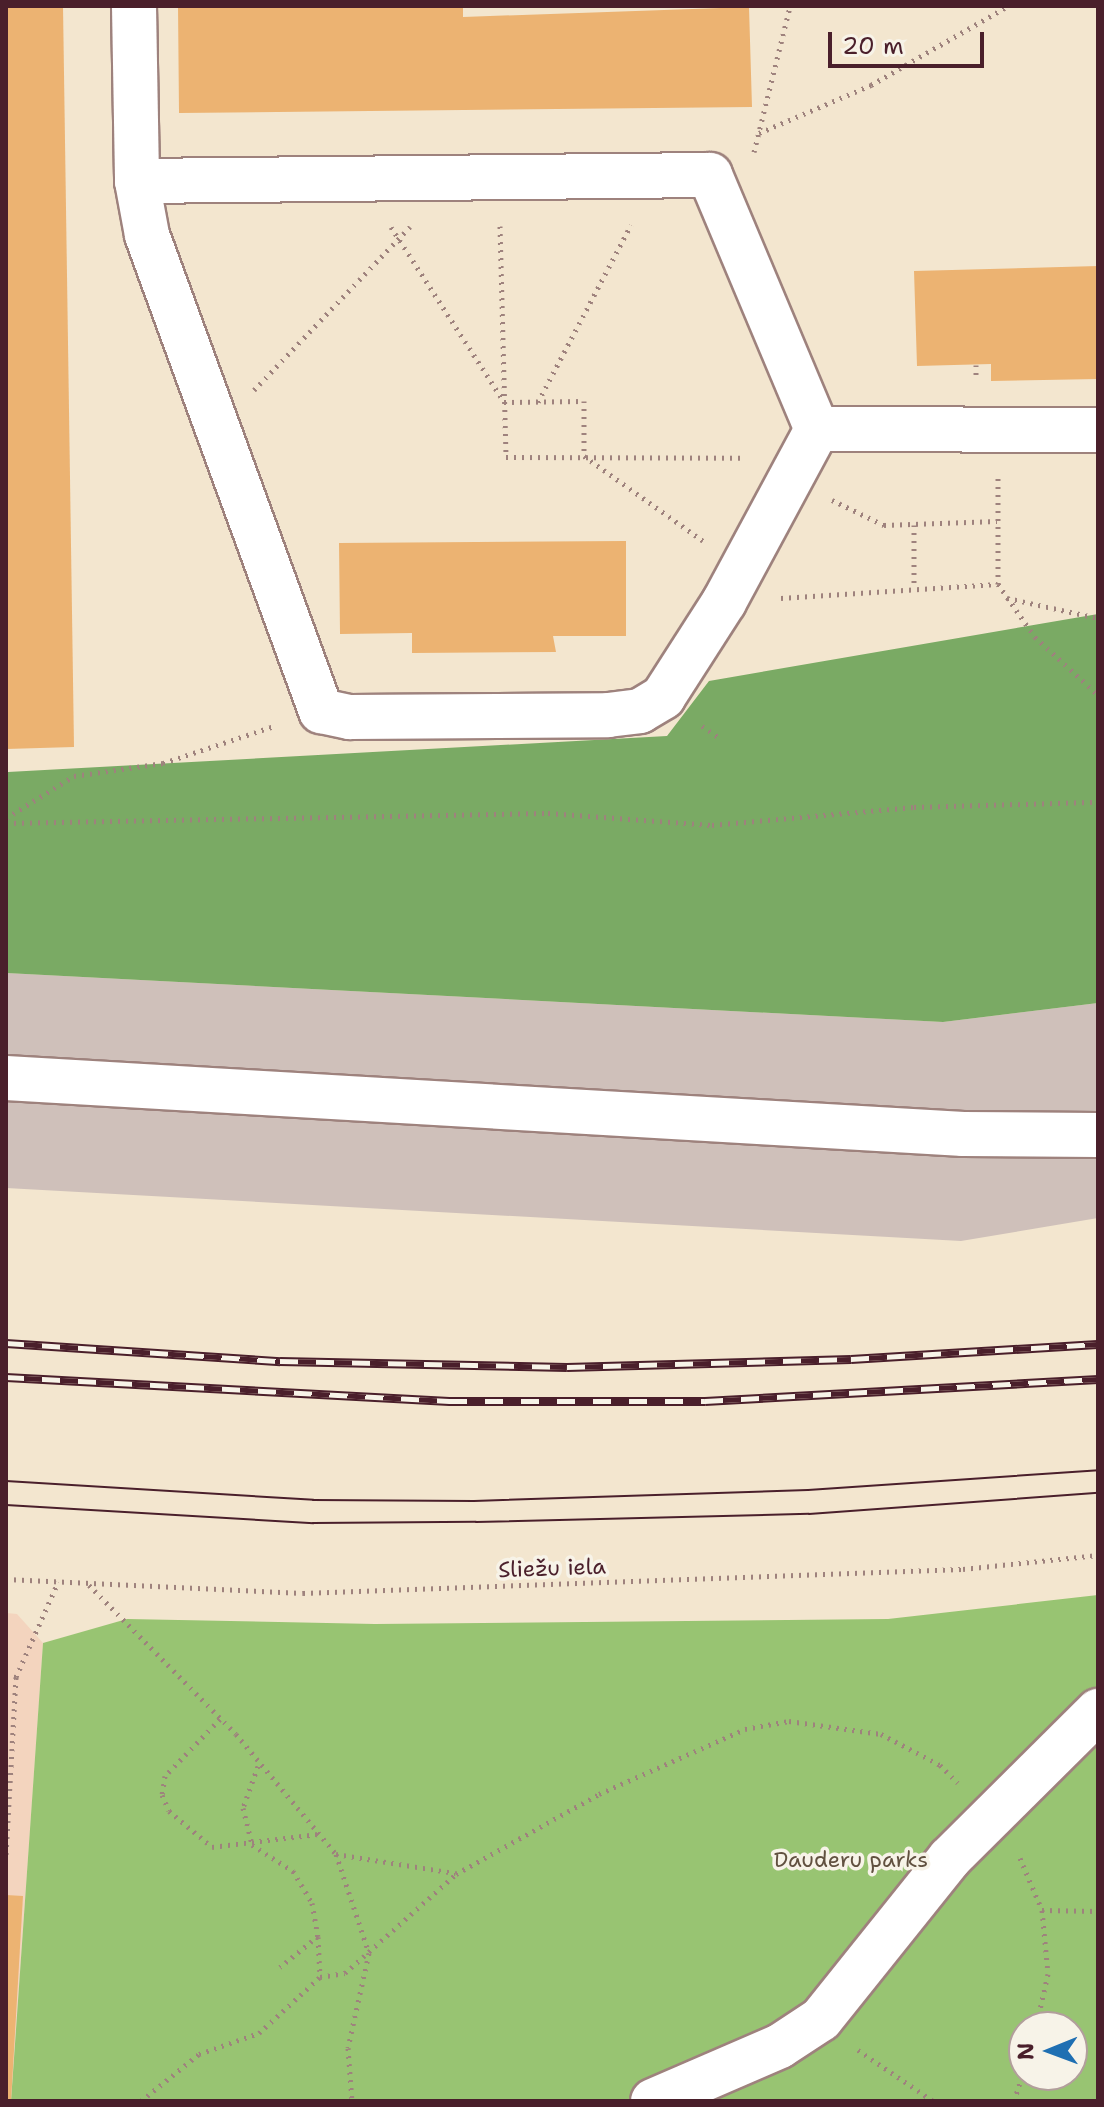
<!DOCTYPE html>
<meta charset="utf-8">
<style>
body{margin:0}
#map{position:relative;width:1104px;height:2107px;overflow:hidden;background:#f3e6cf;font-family:"Shantell Sans",sans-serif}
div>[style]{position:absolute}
.built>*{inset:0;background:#f3d4be}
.industrial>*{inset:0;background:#cfc0ba}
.green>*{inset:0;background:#98c472}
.forest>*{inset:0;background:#7aaa64}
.building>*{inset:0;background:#ecb372}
.path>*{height:5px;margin-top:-2.5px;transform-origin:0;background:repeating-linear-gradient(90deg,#9e827d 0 2px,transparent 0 8px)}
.roads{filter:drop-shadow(2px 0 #9e827d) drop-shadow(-2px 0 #9e827d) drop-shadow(0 2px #9e827d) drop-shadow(0 -2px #9e827d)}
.minor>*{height:44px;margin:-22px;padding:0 22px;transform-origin:22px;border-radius:22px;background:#fff}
.tram>*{height:2px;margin:-1px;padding:0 1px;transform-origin:1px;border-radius:1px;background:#4a1f2b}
.rail>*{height:9px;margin-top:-4.5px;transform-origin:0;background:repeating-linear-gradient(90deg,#f7f3e8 0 18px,#4a1f2b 0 36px);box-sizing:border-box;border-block:2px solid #4a1f2b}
span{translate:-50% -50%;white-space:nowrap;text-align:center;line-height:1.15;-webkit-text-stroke:7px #f7f3e8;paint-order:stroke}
.street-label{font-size:22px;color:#4a1f2b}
.park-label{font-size:22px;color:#615140}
.frame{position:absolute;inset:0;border:8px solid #4a1f2b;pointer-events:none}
.north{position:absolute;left:1008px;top:2011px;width:80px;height:80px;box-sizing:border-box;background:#f7f3e8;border:2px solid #b29e9c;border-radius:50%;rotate:269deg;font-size:22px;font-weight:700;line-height:32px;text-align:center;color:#4a1f2b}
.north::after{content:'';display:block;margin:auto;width:28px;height:36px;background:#1f6fb2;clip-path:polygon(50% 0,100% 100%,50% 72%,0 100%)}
.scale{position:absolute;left:828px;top:32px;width:156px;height:36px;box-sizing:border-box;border:4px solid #4a1f2b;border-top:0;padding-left:10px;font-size:24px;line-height:28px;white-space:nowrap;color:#4a1f2b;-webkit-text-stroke:6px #f7f3e8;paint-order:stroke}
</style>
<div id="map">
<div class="built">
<i style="clip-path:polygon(6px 1613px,17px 1614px,43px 1643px,11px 2101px,6px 2101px)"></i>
</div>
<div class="industrial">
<i style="clip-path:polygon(6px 973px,943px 1022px,1098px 1003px,1098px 1218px,961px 1241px,6px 1188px)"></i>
</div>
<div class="green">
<i style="clip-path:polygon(evenodd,1098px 1595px,1098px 2101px,11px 2101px,43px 1643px,127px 1619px,375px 1624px,888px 1619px,1098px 1595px,1024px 2027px,1072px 2027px,1072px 2075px,1024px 2075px,1024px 2027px)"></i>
</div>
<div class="forest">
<i style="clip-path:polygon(1098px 614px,1098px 1003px,943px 1022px,6px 973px,8px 772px,667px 736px,709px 681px)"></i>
</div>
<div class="building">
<i style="clip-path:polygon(6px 6px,63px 6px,74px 747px,6px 749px)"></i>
<i style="clip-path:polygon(178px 6px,463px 6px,463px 17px,749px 7px,752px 107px,179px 113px)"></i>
<i style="clip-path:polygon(1098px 266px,1098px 379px,991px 381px,991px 364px,917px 366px,914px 271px)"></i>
<i style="clip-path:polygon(626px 541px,626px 636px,553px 636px,556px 652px,412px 653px,412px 633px,340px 634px,339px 543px)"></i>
<i style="clip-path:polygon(6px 1895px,23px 1896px,11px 2101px,6px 2101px)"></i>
</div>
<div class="path">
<i style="left:759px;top:133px;width:122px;rotate:-23.2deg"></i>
<i style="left:871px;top:85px;width:158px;rotate:-30deg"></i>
<i style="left:754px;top:152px;width:150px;rotate:-76.1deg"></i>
<i style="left:500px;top:226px;width:231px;rotate:88.5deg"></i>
<i style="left:506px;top:457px;width:239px;rotate:0.2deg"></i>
<i style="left:391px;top:227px;width:208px;rotate:57.1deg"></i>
<i style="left:504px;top:402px;width:80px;rotate:-0.7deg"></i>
<i style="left:584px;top:401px;width:55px;rotate:90deg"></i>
<i style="left:584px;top:456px;width:146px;rotate:35.5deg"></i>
<i style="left:976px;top:365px;width:15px;rotate:90deg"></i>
<i style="left:254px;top:390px;width:226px;rotate:-46.3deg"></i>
<i style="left:538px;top:402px;width:200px;rotate:-62.3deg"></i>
<i style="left:832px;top:500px;width:58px;rotate:25.7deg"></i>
<i style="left:884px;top:525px;width:113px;rotate:-2deg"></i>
<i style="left:914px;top:525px;width:63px;rotate:90deg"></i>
<i style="left:998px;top:584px;width:65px;rotate:55.1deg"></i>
<i style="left:1035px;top:637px;width:86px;rotate:42.6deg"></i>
<i style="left:781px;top:598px;width:217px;rotate:-3.7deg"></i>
<i style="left:998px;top:584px;width:108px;rotate:-90deg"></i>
<i style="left:1007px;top:598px;width:93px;rotate:12.4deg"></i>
<i style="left:702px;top:726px;width:23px;rotate:34deg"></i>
<i style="left:6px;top:818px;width:80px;rotate:-31.7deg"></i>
<i style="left:74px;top:776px;width:90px;rotate:-8.3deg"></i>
<i style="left:163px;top:763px;width:117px;rotate:-18.4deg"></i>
<i style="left:6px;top:823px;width:542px;rotate:-1.06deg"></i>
<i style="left:548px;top:813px;width:164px;rotate:4.2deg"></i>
<i style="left:712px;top:825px;width:203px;rotate:-5.1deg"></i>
<i style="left:914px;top:807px;width:184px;rotate:-1.6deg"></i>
<i style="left:6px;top:1579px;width:297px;rotate:2.7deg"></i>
<i style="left:303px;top:1593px;width:660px;rotate:-2.08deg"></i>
<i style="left:963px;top:1569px;width:136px;rotate:-5.9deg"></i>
<i style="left:89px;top:1585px;width:209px;rotate:45.4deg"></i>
<i style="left:236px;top:1734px;width:156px;rotate:50.2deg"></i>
<i style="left:336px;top:1854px;width:104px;rotate:71.6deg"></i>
<i style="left:369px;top:1953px;width:97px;rotate:102.5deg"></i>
<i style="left:348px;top:2048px;width:53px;rotate:85.7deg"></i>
<i style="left:6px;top:1676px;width:10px;rotate:6deg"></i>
<i style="left:16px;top:1677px;width:179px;rotate:93.2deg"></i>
<i style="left:16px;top:1677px;width:104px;rotate:-66.1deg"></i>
<i style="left:220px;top:1719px;width:79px;rotate:134deg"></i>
<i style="left:165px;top:1776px;width:19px;rotate:99deg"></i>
<i style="left:162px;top:1795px;width:17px;rotate:66deg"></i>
<i style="left:169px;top:1811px;width:56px;rotate:39.9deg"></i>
<i style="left:212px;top:1847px;width:107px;rotate:-7deg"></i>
<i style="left:258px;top:1766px;width:45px;rotate:109.7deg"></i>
<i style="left:243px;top:1808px;width:38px;rotate:76deg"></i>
<i style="left:252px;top:1845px;width:49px;rotate:32.4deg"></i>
<i style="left:293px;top:1871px;width:37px;rotate:59deg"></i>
<i style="left:312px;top:1903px;width:34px;rotate:80deg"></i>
<i style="left:318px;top:1936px;width:49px;rotate:140.8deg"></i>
<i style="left:336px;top:1854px;width:121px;rotate:9.1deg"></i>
<i style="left:1020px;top:1858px;width:56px;rotate:67.1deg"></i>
<i style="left:1042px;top:1910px;width:64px;rotate:84.6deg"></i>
<i style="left:1048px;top:1974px;width:54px;rotate:102.8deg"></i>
<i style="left:1042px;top:1910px;width:56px;rotate:1deg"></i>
<i style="left:318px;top:1937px;width:40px;rotate:87.1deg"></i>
<i style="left:858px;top:2050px;width:91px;rotate:34.2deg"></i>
<i style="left:141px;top:2101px;width:75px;rotate:-39deg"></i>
<i style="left:199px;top:2054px;width:64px;rotate:-19.3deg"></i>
<i style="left:259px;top:2033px;width:83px;rotate:-42.6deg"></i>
<i style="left:320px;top:1977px;width:25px;rotate:-9deg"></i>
<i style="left:345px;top:1973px;width:149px;rotate:-41.7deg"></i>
<i style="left:456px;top:1874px;width:164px;rotate:-29.2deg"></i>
<i style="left:599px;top:1794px;width:160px;rotate:-24deg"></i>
<i style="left:745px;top:1729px;width:45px;rotate:-10.3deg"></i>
<i style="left:789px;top:1721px;width:93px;rotate:8deg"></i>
<i style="left:881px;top:1734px;width:67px;rotate:27.7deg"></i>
<i style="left:940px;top:1765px;width:25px;rotate:45deg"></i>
<i style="left:1014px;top:2101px;width:32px;rotate:-72deg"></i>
</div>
<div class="roads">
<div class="minor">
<i style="left:134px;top:6px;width:175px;rotate:89deg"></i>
<i style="left:137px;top:181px;width:55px;rotate:79.5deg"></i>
<i style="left:147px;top:235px;width:507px;rotate:69.92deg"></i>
<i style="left:321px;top:711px;width:30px;rotate:12deg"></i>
<i style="left:350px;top:717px;width:258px;rotate:-0.4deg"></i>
<i style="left:608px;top:715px;width:32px;rotate:-7deg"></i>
<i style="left:640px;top:711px;width:27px;rotate:-31deg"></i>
<i style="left:663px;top:697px;width:113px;rotate:-57.3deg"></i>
<i style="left:724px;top:602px;width:196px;rotate:-61.7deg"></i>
<i style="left:817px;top:429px;width:281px;rotate:0.2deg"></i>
<i style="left:137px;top:181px;width:573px;rotate:-0.6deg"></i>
<i style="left:710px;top:175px;width:276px;rotate:67.2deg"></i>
<i style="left:6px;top:1078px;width:959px;rotate:3.35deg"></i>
<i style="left:963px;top:1134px;width:135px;rotate:0.4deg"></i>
<i style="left:653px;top:2101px;width:138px;rotate:-23.4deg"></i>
<i style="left:780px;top:2046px;width:49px;rotate:-33.4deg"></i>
<i style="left:821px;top:2019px;width:206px;rotate:-51.3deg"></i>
<i style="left:950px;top:1858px;width:209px;rotate:-44.8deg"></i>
</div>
</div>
<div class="tram">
<i style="left:6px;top:1481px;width:308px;rotate:3.5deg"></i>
<i style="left:313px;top:1500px;width:161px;rotate:0.4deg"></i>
<i style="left:474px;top:1501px;width:334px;rotate:-1.9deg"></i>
<i style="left:808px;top:1490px;width:291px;rotate:-3.9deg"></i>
<i style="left:6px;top:1505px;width:308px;rotate:3.4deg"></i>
<i style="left:313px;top:1523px;width:163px;rotate:-0.4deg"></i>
<i style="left:476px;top:1522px;width:333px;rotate:-1.4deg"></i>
<i style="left:809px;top:1514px;width:290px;rotate:-4.2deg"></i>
</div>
<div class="rail">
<i style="left:6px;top:1343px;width:275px;rotate:3.8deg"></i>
<i style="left:280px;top:1361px;width:287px;rotate:1.2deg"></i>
<i style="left:567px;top:1367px;width:284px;rotate:-1.6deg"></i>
<i style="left:851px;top:1359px;width:247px;rotate:-3.5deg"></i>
<i style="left:6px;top:1377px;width:444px;rotate:3.1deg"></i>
<i style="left:449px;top:1401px;width:256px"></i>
<i style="left:705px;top:1401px;width:394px;rotate:-3.2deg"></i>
</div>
<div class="street-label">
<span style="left:552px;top:1568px;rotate:-2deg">Sliežu iela</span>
</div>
<div class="park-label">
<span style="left:851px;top:1860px">Dauderu parks</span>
</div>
<div class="frame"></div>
<div class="north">N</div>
<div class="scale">20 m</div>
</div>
